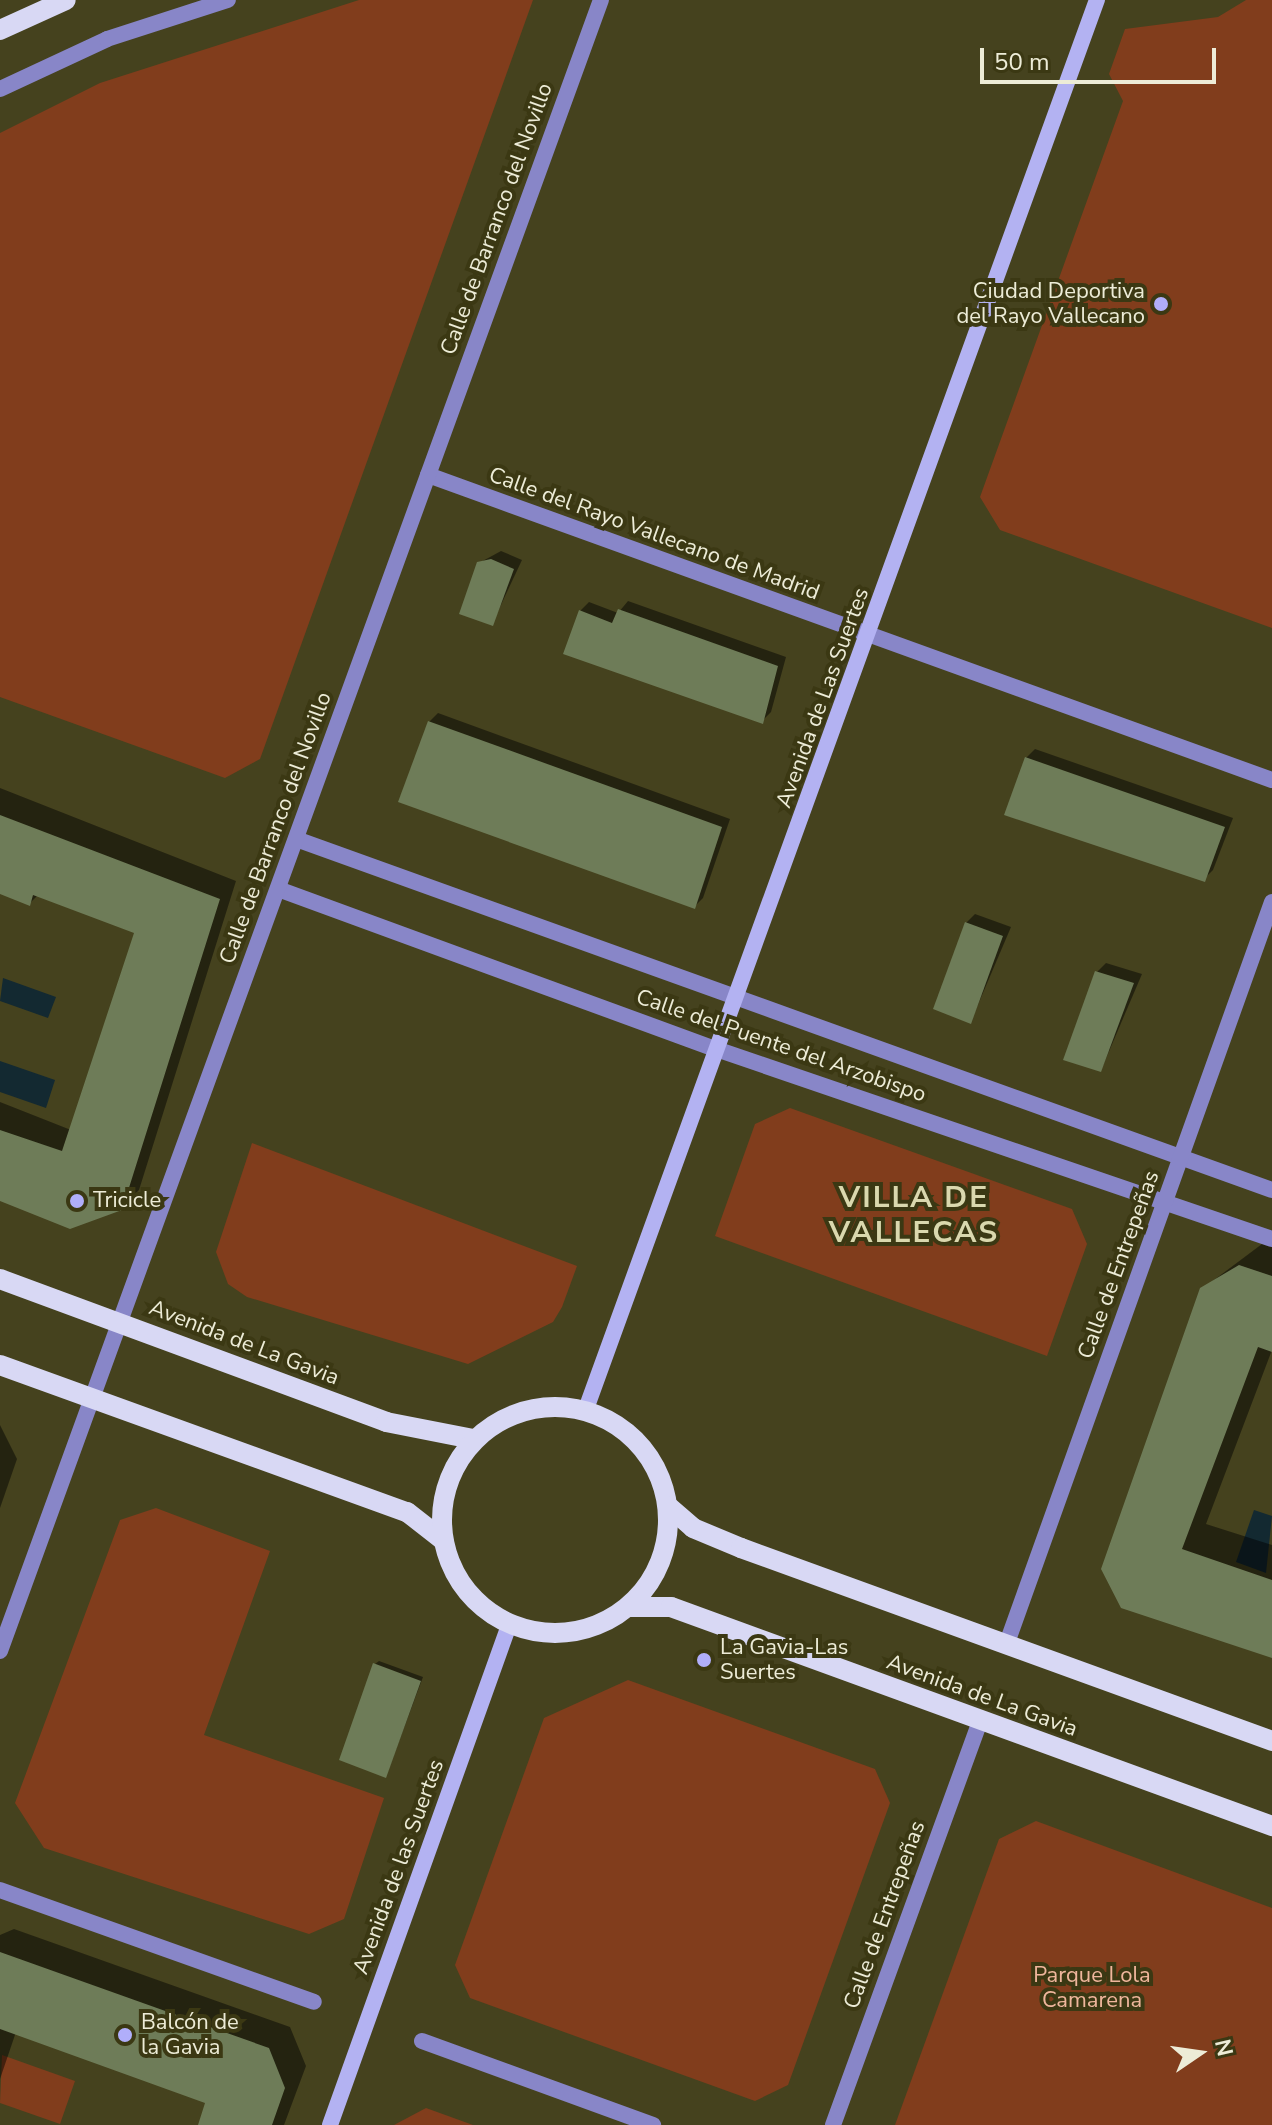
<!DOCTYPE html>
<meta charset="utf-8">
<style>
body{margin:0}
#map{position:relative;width:1272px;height:2125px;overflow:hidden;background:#45421e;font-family:"Nunito Sans",sans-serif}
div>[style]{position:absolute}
.green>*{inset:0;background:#813d1c}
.water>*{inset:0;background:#132931}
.shadow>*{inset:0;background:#0007}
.building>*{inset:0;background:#6e7c58}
.pedestrian>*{height:16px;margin:-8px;padding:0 8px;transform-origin:8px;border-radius:8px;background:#8886c8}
.minor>*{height:16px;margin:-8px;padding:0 8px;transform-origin:8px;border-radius:8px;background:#8886c8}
.secondary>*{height:16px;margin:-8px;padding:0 8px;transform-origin:8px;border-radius:8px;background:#b3b2f2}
.primary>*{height:20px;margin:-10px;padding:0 10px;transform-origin:10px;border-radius:10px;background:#d8d8f4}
.primary>.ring{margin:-10px;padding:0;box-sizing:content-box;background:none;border:20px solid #d8d8f4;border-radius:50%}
.dots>*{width:22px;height:22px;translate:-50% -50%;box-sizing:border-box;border:4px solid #3b3813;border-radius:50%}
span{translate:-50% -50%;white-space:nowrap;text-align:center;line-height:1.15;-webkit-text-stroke:8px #3b3813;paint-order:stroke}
.street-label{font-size:22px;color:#edecd7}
.poi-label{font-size:22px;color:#edecd7}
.right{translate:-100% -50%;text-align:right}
.left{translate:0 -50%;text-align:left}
.park-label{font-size:22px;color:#efb69c}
.district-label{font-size:30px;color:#dad8ae;font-weight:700;letter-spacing:2px}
.north{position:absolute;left:1160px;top:2013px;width:80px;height:80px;-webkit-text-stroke:6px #3b3813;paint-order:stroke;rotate:77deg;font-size:22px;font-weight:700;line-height:32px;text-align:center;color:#edecd7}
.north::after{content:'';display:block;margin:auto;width:28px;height:36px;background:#edecd7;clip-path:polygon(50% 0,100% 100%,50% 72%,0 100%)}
.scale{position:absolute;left:980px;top:48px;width:236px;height:36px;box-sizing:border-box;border:4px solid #edecd7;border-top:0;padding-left:10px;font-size:24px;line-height:28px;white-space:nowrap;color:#edecd7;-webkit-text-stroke:6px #3b3813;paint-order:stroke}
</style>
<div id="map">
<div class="green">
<i style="clip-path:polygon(359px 0,533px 0,260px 759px,225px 778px,0 697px,0 133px,100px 83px)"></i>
<i style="clip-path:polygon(1246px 0,1272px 0,1272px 628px,1000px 530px,980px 497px,1123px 101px,1109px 74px,1125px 29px,1218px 17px)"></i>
<i style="clip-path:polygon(790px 1108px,1072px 1209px,1087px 1244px,1047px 1356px,715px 1236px,755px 1124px)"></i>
<i style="clip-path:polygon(252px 1143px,577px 1266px,562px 1307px,553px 1322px,468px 1364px,247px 1297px,228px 1284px,216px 1252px)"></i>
<i style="clip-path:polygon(156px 1508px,270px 1551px,204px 1735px,384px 1798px,344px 1919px,309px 1934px,44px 1848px,15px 1803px,120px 1520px)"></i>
<i style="clip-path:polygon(628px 1680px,875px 1769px,890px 1803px,788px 2085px,755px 2101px,470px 1998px,455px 1965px,544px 1718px)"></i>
<i style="clip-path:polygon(1036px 1821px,1272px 1908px,1272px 2125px,895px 2125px,999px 1839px)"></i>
<i style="clip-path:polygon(2px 2055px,75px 2081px,60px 2124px,0 2103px)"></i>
<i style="clip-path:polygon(426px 2108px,473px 2125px,394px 2125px)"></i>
</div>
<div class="water">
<i style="clip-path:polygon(3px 978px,56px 997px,48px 1018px,0 1001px)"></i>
<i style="clip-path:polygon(0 1061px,55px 1080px,46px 1108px,0 1092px)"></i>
<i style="clip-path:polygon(1254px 1510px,1272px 1516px,1266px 1573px,1236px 1562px)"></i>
</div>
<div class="shadow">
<i style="clip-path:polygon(501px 551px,522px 560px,492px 624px,479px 563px)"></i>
<i style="clip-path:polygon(628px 601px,786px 657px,771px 712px,762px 721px,580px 611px,589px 602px,618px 613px)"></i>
<i style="clip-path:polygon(438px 713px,730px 819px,703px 898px,694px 907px,429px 722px)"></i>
<i style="clip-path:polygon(1035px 749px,1233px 818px,1213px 870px,1204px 879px,1026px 758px)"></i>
<i style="clip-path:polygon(0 788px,236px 881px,139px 1190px,121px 1208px,0 1200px,0 1102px,71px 1130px,136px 931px,38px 895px,29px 904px,0 892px)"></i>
<i style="clip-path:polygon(975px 914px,1011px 927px,971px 1021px,966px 923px)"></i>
<i style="clip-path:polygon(1106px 963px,1142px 974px,1101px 1070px,1097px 972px)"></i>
<i style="clip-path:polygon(1266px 1241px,1272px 1243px,1272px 1350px,1206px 1524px,1272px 1545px,1272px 1655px,1122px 1606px,1202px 1289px)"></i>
<i style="clip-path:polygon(0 1425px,17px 1459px,0 1508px)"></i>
<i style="clip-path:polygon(379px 1661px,423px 1677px,386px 1776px,375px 1664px)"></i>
<i style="clip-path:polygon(14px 1929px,290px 2027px,306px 2066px,284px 2125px,200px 2125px,208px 2102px,16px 2032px,0 2079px,0 1935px)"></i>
</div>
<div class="building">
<i style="clip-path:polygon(491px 559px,514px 569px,493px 626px,459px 614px,477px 562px)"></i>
<i style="clip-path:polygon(618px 609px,778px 666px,763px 724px,563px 654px,579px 610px,612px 623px)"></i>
<i style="clip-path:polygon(428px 721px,722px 827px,695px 909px,398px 802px)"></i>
<i style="clip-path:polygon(1025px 757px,1225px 827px,1205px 882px,1004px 815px)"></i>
<i style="clip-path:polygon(0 815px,220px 899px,122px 1210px,70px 1229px,0 1201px,0 1130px,62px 1151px,134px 933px,33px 895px,30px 906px,0 894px)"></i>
<i style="clip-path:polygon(965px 922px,1003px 936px,971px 1024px,933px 1009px)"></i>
<i style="clip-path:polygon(1095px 971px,1134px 983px,1101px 1072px,1063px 1060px)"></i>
<i style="clip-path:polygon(1239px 1265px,1272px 1276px,1272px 1352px,1258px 1347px,1182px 1549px,1272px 1580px,1272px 1658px,1121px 1608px,1101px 1569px,1200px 1288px)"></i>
<i style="clip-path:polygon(373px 1663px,421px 1681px,386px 1778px,339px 1760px)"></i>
<i style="clip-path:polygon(0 1952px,269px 2048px,285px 2088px,272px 2125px,198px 2125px,205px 2103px,0 2029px)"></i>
</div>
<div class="pedestrian">
<i style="left:0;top:1890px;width:333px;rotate:19.6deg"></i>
<i style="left:422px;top:2041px;width:246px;rotate:20deg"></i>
</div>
<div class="minor">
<i style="left:0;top:89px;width:118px;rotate:-25deg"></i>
<i style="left:107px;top:39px;width:127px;rotate:-17.9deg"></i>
<i style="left:428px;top:475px;width:897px;rotate:19.87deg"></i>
<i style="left:296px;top:839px;width:1037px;rotate:19.78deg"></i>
<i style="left:278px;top:889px;width:469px;rotate:20.1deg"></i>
<i style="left:719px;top:1050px;width:584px;rotate:18.87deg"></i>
<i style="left:1007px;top:1643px;width:787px;rotate:-70.32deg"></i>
<i style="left:0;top:1651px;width:1757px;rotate:-70deg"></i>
<i style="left:833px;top:2125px;width:430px;rotate:-70deg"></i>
</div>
<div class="secondary">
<i style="left:586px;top:1409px;width:1499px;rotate:-70.07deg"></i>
<i style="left:330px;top:2125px;width:531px;rotate:-70.3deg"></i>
</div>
<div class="primary">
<i style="left:0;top:30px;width:72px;rotate:-24.4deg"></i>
<i style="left:0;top:1279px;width:412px;rotate:20.3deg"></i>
<i style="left:386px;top:1422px;width:89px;rotate:11.1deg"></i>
<i style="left:0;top:1365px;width:433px;rotate:19.9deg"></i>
<i style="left:407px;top:1512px;width:46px;rotate:37.9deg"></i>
<i class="ring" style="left:442px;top:1407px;width:206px;height:206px"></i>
<i style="left:668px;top:1506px;width:33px;rotate:41deg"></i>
<i style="left:693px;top:1528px;width:52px;rotate:22.6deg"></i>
<i style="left:741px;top:1548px;width:565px;rotate:19.97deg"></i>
<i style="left:629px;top:1607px;width:42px"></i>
<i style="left:671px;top:1607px;width:640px;rotate:20.02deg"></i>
</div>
<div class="dots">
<i style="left:1161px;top:304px;background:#b0aefa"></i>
<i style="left:77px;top:1201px;background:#b0aefa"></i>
<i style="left:704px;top:1660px;background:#b0aefa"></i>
<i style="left:125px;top:2035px;background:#b0aefa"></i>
</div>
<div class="street-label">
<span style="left:497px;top:219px;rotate:-70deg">Calle de Barranco del Novillo</span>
<span style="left:654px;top:534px;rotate:20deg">Calle del Rayo Vallecano de Madrid</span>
<span style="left:823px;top:698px;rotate:-70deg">Avenida de Las Suertes</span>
<span style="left:276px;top:828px;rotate:-70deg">Calle de Barranco del Novillo</span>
<span style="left:781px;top:1046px;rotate:19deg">Calle del Puente del Arzobispo</span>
<span style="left:1119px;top:1265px;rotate:-70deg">Calle de Entrepeñas</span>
<span style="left:244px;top:1343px;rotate:21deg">Avenida de La Gavia</span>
<span style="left:982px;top:1696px;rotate:20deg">Avenida de La Gavia</span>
<span style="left:399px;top:1867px;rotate:-70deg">Avenida de las Suertes</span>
<span style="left:885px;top:1915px;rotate:-70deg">Calle de Entrepeñas</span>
</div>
<div class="poi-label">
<span class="right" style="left:1145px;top:304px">Ciudad Deportiva<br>del Rayo Vallecano</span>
<span class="left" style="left:93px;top:1201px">Tricicle</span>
<span class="left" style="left:720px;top:1660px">La Gavia-Las<br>Suertes</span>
<span class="left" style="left:141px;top:2035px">Balcón de<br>la Gavia</span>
</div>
<div class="park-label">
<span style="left:1092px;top:1988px">Parque Lola<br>Camarena</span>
</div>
<div class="district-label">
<span style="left:914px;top:1215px">VILLA DE<br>VALLECAS</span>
</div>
<div class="north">N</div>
<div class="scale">50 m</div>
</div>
